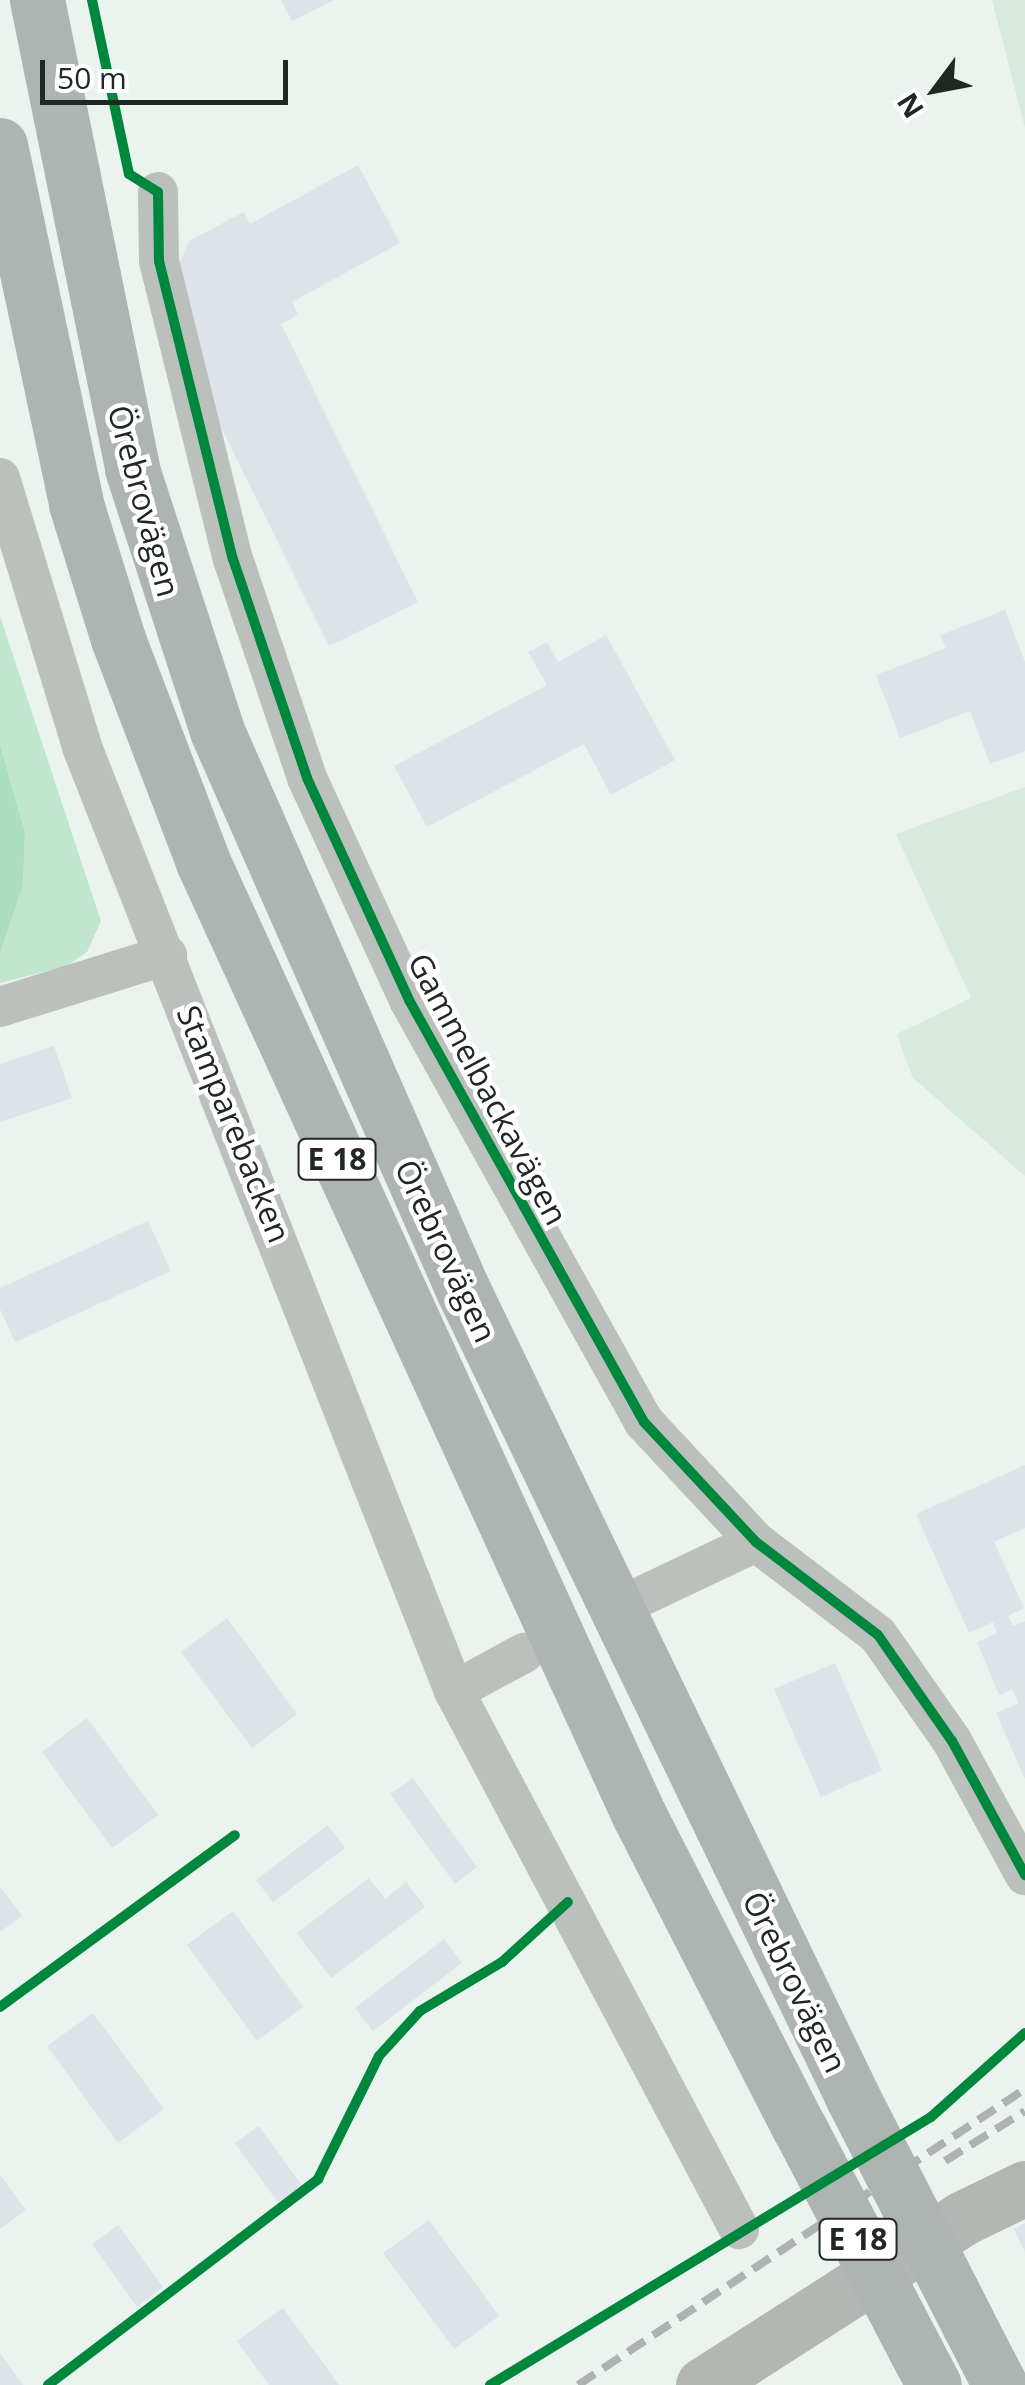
<!DOCTYPE html>
<meta charset="utf-8">
<style>
body{margin:0}
#map{position:relative;width:1025px;height:2385px;overflow:hidden;background:#eaf3ed;font-family:"Open Sans",sans-serif}
div>[style]{position:absolute}
.built>*{inset:0;background:#d8e9de}
.green>*{inset:0;background:#c1e5ce}
.forest>*{inset:0;background:#abdfbf}
.building>*{inset:0;background:#dde3e9}
.street>*{height:40px;margin:-20px;padding:0 20px;transform-origin:20px;border-radius:20px;background:#bcc0bd}
.secondary>*{height:55px;margin:-27.5px;padding:0 27.5px;transform-origin:27.5px;border-radius:27.5px;background:#b3b6b3}
.highway>*{height:55px;margin:-27.5px;padding:0 27.5px;transform-origin:27.5px;border-radius:27.5px;background:#aeb4b1}
.rail>*{height:8px;margin-top:-4px;transform-origin:0;background:repeating-linear-gradient(90deg,#aeb2b0 0 20px,transparent 0 30px)}
.highway-bridge>*{height:55px;margin:-27.5px;padding:0 27.5px;transform-origin:27.5px;border-radius:27.5px;background:#aeb4b1}
.cycleway>*{height:10px;margin:-5px;padding:0 5px;transform-origin:5px;border-radius:5px;background:#00873e}
span{translate:-50% -50%;white-space:nowrap;text-align:center;line-height:1.15;-webkit-text-stroke:9px #fff;paint-order:stroke}
.shield-label span{padding:2px 8px;background:#fff;border:2px solid;border-radius:8px;-webkit-text-stroke-width:0}
.shield-label{font-size:30px;color:#212723;font-weight:700}
.street-label{font-size:32px;color:#212723}
.north{position:absolute;left:885px;top:40px;width:100px;height:100px;-webkit-text-stroke:8px #fff;paint-order:stroke;rotate:238deg;font-size:28px;font-weight:700;line-height:40px;text-align:center;color:#212723}
.north::after{content:'';display:block;margin:auto;width:35px;height:45px;background:#212723;clip-path:polygon(50% 0,100% 100%,50% 72%,0 100%)}
.scale{position:absolute;left:40px;top:60px;width:248px;height:45px;box-sizing:border-box;border:5px solid #212723;border-top:0;padding-left:12px;font-size:30px;line-height:35px;white-space:nowrap;color:#212723;-webkit-text-stroke:8px #fff;paint-order:stroke}
</style>
<div id="map">
<div class="built">
<i style="clip-path:polygon(992px 0,1025px 0,1025px 128px)"></i>
<i style="clip-path:polygon(1025px 787px,1025px 1176px,913px 1078px,906px 1060px,897px 1034px,971px 998px,896px 834px)"></i>
</div>
<div class="green">
<i style="clip-path:polygon(0 616px,101px 921px,87px 952px,67px 966px,0 983px,0 954px,23px 886px,25px 832px,0 744px)"></i>
</div>
<div class="forest">
<i style="clip-path:polygon(0 744px,25px 832px,23px 886px,0 954px)"></i>
</div>
<div class="building">
<i style="clip-path:polygon(281px 0,334px 0,292px 21px)"></i>
<i style="clip-path:polygon(358px 165px,400px 243px,292px 302px,298px 315px,281px 324px,418px 602px,329px 646px,178px 340px,170px 286px,189px 241px,244px 212px,250px 224px)"></i>
<i style="clip-path:polygon(1005px 610px,1025px 662px,1025px 751px,990px 764px,970px 711px,900px 738px,876px 675px,946px 648px,940px 635px)"></i>
<i style="clip-path:polygon(606px 635px,675px 760px,611px 795px,584px 744px,427px 827px,394px 766px,547px 685px,528px 652px,547px 642px,558px 662px)"></i>
<i style="clip-path:polygon(54px 1046px,72px 1098px,0 1122px,0 1064px)"></i>
<i style="clip-path:polygon(148px 1221px,171px 1271px,15px 1342px,0 1309px,0 1288px)"></i>
<i style="clip-path:polygon(1025px 1465px,1025px 1528px,994px 1542px,1024px 1608px,1008px 1616px,1013px 1626px,1025px 1621px,1025px 1779px,996px 1713px,1019px 1703px,1012px 1689px,999px 1695px,977px 1642px,997px 1633px,993px 1622px,969px 1633px,916px 1514px)"></i>
<i style="clip-path:polygon(227px 1618px,297px 1714px,252px 1748px,181px 1652px)"></i>
<i style="clip-path:polygon(835px 1663px,882px 1770px,821px 1797px,774px 1689px)"></i>
<i style="clip-path:polygon(87px 1718px,158px 1815px,112px 1848px,42px 1752px)"></i>
<i style="clip-path:polygon(413px 1778px,477px 1867px,455px 1884px,390px 1794px)"></i>
<i style="clip-path:polygon(328px 1825px,345px 1848px,273px 1902px,256px 1880px)"></i>
<i style="clip-path:polygon(369px 1878px,385px 1899px,406px 1882px,425px 1907px,331px 1978px,297px 1933px)"></i>
<i style="clip-path:polygon(0 1886px,22px 1916px,0 1932px)"></i>
<i style="clip-path:polygon(233px 1911px,303px 2007px,257px 2041px,187px 1945px)"></i>
<i style="clip-path:polygon(444px 1939px,462px 1963px,373px 2031px,355px 2008px)"></i>
<i style="clip-path:polygon(93px 2013px,164px 2109px,118px 2143px,47px 2046px)"></i>
<i style="clip-path:polygon(259px 2126px,303px 2187px,279px 2204px,235px 2143px)"></i>
<i style="clip-path:polygon(0 2175px,26px 2210px,0 2229px)"></i>
<i style="clip-path:polygon(429px 2220px,499px 2316px,454px 2349px,383px 2253px)"></i>
<i style="clip-path:polygon(1025px 2223px,1025px 2252px,1014px 2229px)"></i>
<i style="clip-path:polygon(118px 2225px,163px 2287px,137px 2307px,92px 2244px)"></i>
<i style="clip-path:polygon(283px 2308px,339px 2385px,269px 2385px,237px 2341px)"></i>
<i style="clip-path:polygon(0 2353px,23px 2385px,0 2385px)"></i>
</div>
<div class="street">
<i style="left:158px;top:192px;width:69px;rotate:89.2deg"></i>
<i style="left:159px;top:261px;width:307px;rotate:76.1deg"></i>
<i style="left:233px;top:559px;width:231px;rotate:71.3deg"></i>
<i style="left:307px;top:778px;width:244px;rotate:65.3deg"></i>
<i style="left:409px;top:1000px;width:483px;rotate:60.9deg"></i>
<i style="left:644px;top:1422px;width:164px;rotate:47deg"></i>
<i style="left:756px;top:1542px;width:153px;rotate:37.3deg"></i>
<i style="left:878px;top:1635px;width:129px;rotate:55.1deg"></i>
<i style="left:952px;top:1741px;width:153px;rotate:61.4deg"></i>
<i style="left:0;top:478px;width:281px;rotate:73deg"></i>
<i style="left:82px;top:747px;width:1015px;rotate:68.49deg"></i>
<i style="left:454px;top:1691px;width:609px;rotate:62.09deg"></i>
<i style="left:0;top:1007px;width:175px;rotate:-17.3deg"></i>
<i style="left:640px;top:1597px;width:128px;rotate:-25.4deg"></i>
<i style="left:454px;top:1691px;width:80px;rotate:-28.5deg"></i>
</div>
<div class="secondary">
<i style="left:703px;top:2385px;width:309px;rotate:-32.7deg"></i>
<i style="left:963px;top:2218px;width:69px;rotate:-25.8deg"></i>
</div>
<div class="highway">
<i style="left:37px;top:0;width:479px;rotate:78.5deg"></i>
<i style="left:132px;top:469px;width:275px;rotate:72deg"></i>
<i style="left:217px;top:731px;width:611px;rotate:66.25deg"></i>
<i style="left:463px;top:1290px;width:897px;rotate:64.23deg"></i>
<i style="left:0;top:145px;width:367px;rotate:78deg"></i>
<i style="left:76px;top:504px;width:141px;rotate:72.7deg"></i>
<i style="left:118px;top:639px;width:239px;rotate:69.1deg"></i>
<i style="left:203px;top:862px;width:1048px;rotate:65.42deg"></i>
<i style="left:639px;top:1815px;width:351px;rotate:62.9deg"></i>
<i style="left:968px;top:2323px;width:70px;rotate:62.7deg"></i>
<i style="left:916px;top:2351px;width:38px;rotate:62deg"></i>
</div>
<div class="rail">
<i style="left:945px;top:2161px;width:94px;rotate:-32deg"></i>
<i style="left:578px;top:2385px;width:536px;rotate:-33.51deg"></i>
</div>
<div class="highway-bridge">
<i style="left:853px;top:2098px;width:253px;rotate:62.9deg"></i>
<i style="left:799px;top:2127px;width:253px;rotate:62.4deg"></i>
</div>
<div class="cycleway">
<i style="left:92px;top:0;width:178px;rotate:78deg"></i>
<i style="left:129px;top:174px;width:34px;rotate:32deg"></i>
<i style="left:158px;top:192px;width:69px;rotate:89.2deg"></i>
<i style="left:159px;top:261px;width:307px;rotate:76.1deg"></i>
<i style="left:233px;top:559px;width:231px;rotate:71.3deg"></i>
<i style="left:307px;top:778px;width:244px;rotate:65.3deg"></i>
<i style="left:409px;top:1000px;width:483px;rotate:60.9deg"></i>
<i style="left:644px;top:1422px;width:164px;rotate:47deg"></i>
<i style="left:756px;top:1542px;width:153px;rotate:37.3deg"></i>
<i style="left:878px;top:1635px;width:129px;rotate:55.1deg"></i>
<i style="left:952px;top:1741px;width:153px;rotate:61.4deg"></i>
<i style="left:0;top:2007px;width:291px;rotate:-36.2deg"></i>
<i style="left:48px;top:2385px;width:340px;rotate:-37.3deg"></i>
<i style="left:318px;top:2179px;width:137px;rotate:-63.6deg"></i>
<i style="left:379px;top:2056px;width:61px;rotate:-47.7deg"></i>
<i style="left:420px;top:2011px;width:96px;rotate:-30.9deg"></i>
<i style="left:502px;top:1962px;width:89px;rotate:-42.3deg"></i>
<i style="left:490px;top:2385px;width:516px;rotate:-31.29deg"></i>
<i style="left:931px;top:2117px;width:126px;rotate:-41.8deg"></i>
</div>
<div class="shield-label">
<span style="left:337px;top:1159px">E 18</span>
<span style="left:858px;top:2239px">E 18</span>
</div>
<div class="street-label">
<span style="left:144px;top:501px;rotate:75deg">Örebrovägen</span>
<span style="left:488px;top:1089px;rotate:62deg">Gammelbackavägen</span>
<span style="left:234px;top:1124px;rotate:68deg">Stamparebacken</span>
<span style="left:446px;top:1251px;rotate:65deg">Örebrovägen</span>
<span style="left:795px;top:1982px;rotate:64deg">Örebrovägen</span>
</div>
<div class="north">N</div>
<div class="scale">50 m</div>
</div>
